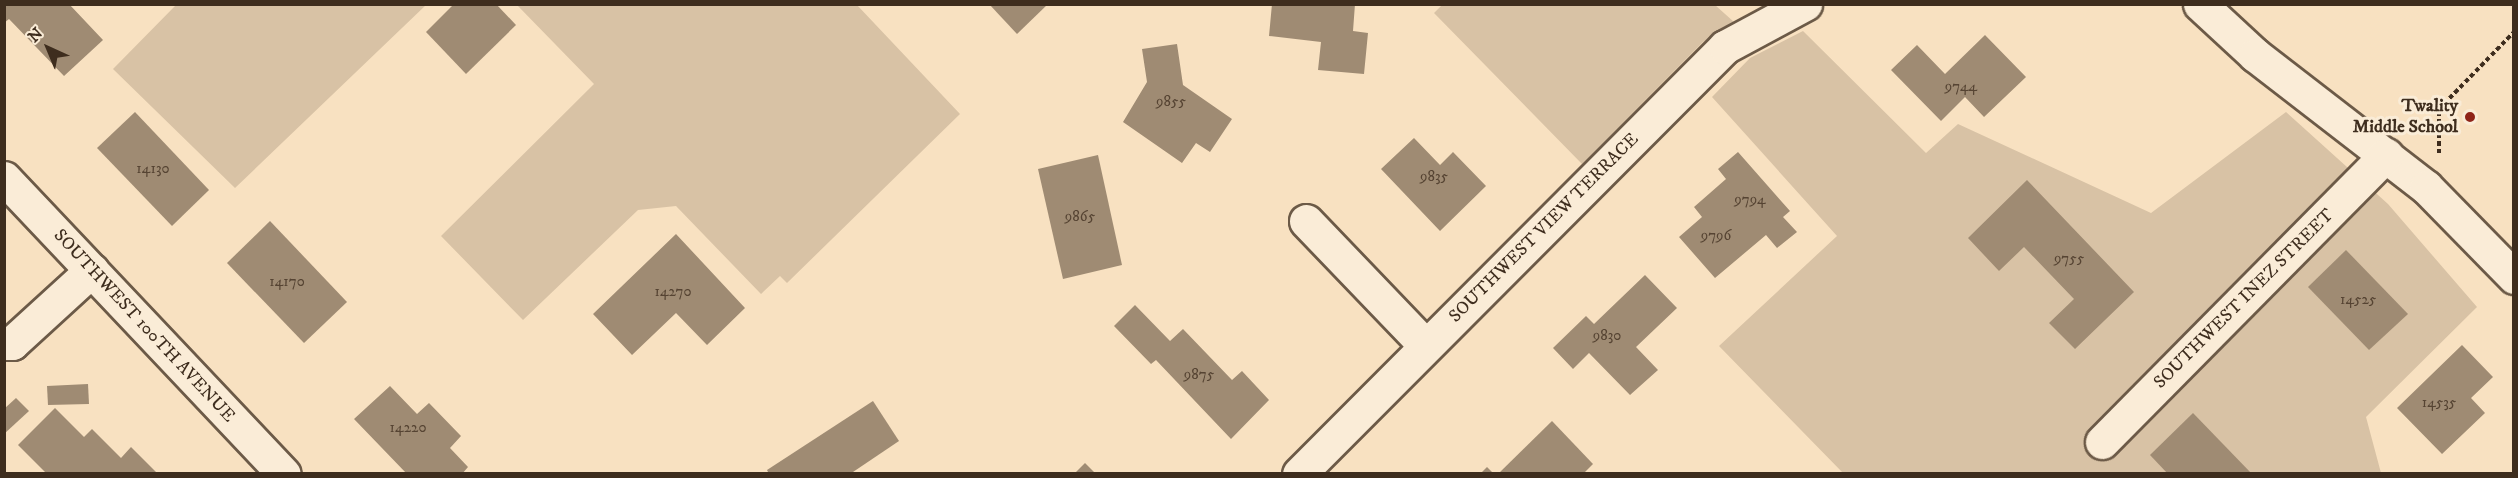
<!DOCTYPE html>
<style>
body{margin:0}
#map{position:relative;width:2518px;height:478px;overflow:hidden;background:#f8e1c1;font-family:"IM FELL DW Pica",serif}
div>[style]{position:absolute}
.green>*{inset:0;background:#d8c2a5}
.building>*{inset:0;background:#9f8b73}
.path>*{height:4px;margin-top:-2px;transform-origin:0;background:repeating-linear-gradient(90deg,#3e2d1e 0 4.5px,transparent 0 7.5px)}
.roads{filter:drop-shadow(2px 0 #6c5a47) drop-shadow(-2px 0 #6c5a47) drop-shadow(0 2px #6c5a47) drop-shadow(0 -2px #6c5a47)}
.minor>*{height:33px;margin:-16.5px;padding:0 16.5px;transform-origin:16.5px;border-radius:16.5px;background:#faecd7}
.dots>*{width:16px;height:16px;translate:-50% -50%;box-sizing:border-box;border:3px solid #faecd7;border-radius:50%}
span{translate:-50% -50%;white-space:nowrap;text-align:center;line-height:1.15;-webkit-text-stroke:6px #faecd7;paint-order:stroke}
.number-label{font-size:15px;color:#564433}
.number-label span{-webkit-text-stroke-width:0}
.poi-label{font-size:18px;color:#3e2d1e;font-weight:700}
.right{translate:-100% -50%;text-align:right}
.street-label{font-size:18px;color:#3e2d1e}
.frame{position:absolute;inset:0;border:6px solid #3e2d1e;pointer-events:none}
.north{position:absolute;left:18px;top:18px;width:60px;height:60px;-webkit-text-stroke:4px #faecd7;paint-order:stroke;rotate:316deg;font-size:16px;font-weight:700;line-height:24px;text-align:center;color:#3e2d1e}
.north::after{content:'';display:block;margin:auto;width:21px;height:27px;background:#3e2d1e;clip-path:polygon(50% 0,100% 100%,50% 72%,0 100%)}
</style>
<div id="map">
<div class="green">
<i style="clip-path:polygon(1443px 4px,1715px 5px,1734px 22px,1703px 42px,1582px 164px,1434px 13px)"></i>
<i style="clip-path:polygon(176px 5px,176px 4px,426px 5px,235px 188px,113px 69px)"></i>
<i style="clip-path:polygon(517px 5px,857px 5px,960px 114px,787px 283px,780px 276px,761px 294px,676px 206px,638px 210px,523px 320px,441px 236px,594px 84px)"></i>
<i style="clip-path:polygon(1803px 31px,1926px 153px,1958px 124px,2151px 213px,2286px 112px,2388px 204px,2477px 307px,2366px 417px,2381px 473px,1843px 473px,1719px 346px,1837px 236px,1712px 97px,1750px 58px)"></i>
</div>
<div class="building">
<i style="clip-path:polygon(4px 4px,69px 4px,103px 40px,64px 76px,9px 19px,4px 23px)"></i>
<i style="clip-path:polygon(454px 4px,496px 4px,516px 25px,466px 74px,426px 32px)"></i>
<i style="clip-path:polygon(989px 4px,1048px 4px,1017px 34px)"></i>
<i style="clip-path:polygon(1272px 4px,1355px 4px,1353px 31px,1368px 33px,1364px 74px,1318px 70px,1321px 42px,1269px 36px)"></i>
<i style="clip-path:polygon(1985px 35px,2026px 77px,1984px 117px,1965px 97px,1941px 121px,1891px 70px,1917px 45px,1945px 74px)"></i>
<i style="clip-path:polygon(1177px 44px,1183px 85px,1232px 119px,1210px 152px,1196px 143px,1182px 163px,1123px 122px,1147px 82px,1142px 49px)"></i>
<i style="clip-path:polygon(135px 112px,209px 190px,172px 226px,97px 148px)"></i>
<i style="clip-path:polygon(1414px 138px,1440px 165px,1453px 152px,1486px 186px,1440px 231px,1381px 169px)"></i>
<i style="clip-path:polygon(1738px 152px,1790px 211px,1783px 217px,1797px 232px,1777px 248px,1766px 235px,1715px 278px,1679px 237px,1702px 217px,1694px 207px,1726px 179px,1718px 169px)"></i>
<i style="clip-path:polygon(1098px 155px,1122px 265px,1063px 279px,1038px 169px)"></i>
<i style="clip-path:polygon(2027px 180px,2134px 292px,2075px 349px,2049px 323px,2074px 299px,2024px 247px,1999px 271px,1968px 238px)"></i>
<i style="clip-path:polygon(270px 221px,347px 302px,304px 343px,227px 263px)"></i>
<i style="clip-path:polygon(676px 234px,745px 308px,707px 345px,676px 313px,632px 355px,593px 314px)"></i>
<i style="clip-path:polygon(2346px 250px,2408px 314px,2369px 350px,2308px 287px)"></i>
<i style="clip-path:polygon(1645px 275px,1677px 308px,1636px 347px,1658px 370px,1630px 395px,1589px 353px,1573px 369px,1553px 348px,1586px 316px,1594px 324px)"></i>
<i style="clip-path:polygon(1135px 305px,1170px 341px,1183px 329px,1232px 380px,1242px 371px,1269px 400px,1231px 439px,1156px 360px,1151px 364px,1114px 326px)"></i>
<i style="clip-path:polygon(2462px 345px,2493px 377px,2471px 398px,2485px 413px,2442px 454px,2397px 408px)"></i>
<i style="clip-path:polygon(88px 384px,89px 404px,48px 405px,47px 386px)"></i>
<i style="clip-path:polygon(390px 386px,417px 414px,429px 403px,461px 436px,450px 448px,468px 467px,462px 474px,407px 474px,354px 419px)"></i>
<i style="clip-path:polygon(16px 398px,29px 411px,4px 434px,4px 409px)"></i>
<i style="clip-path:polygon(873px 401px,899px 441px,850px 474px,769px 474px,767px 470px)"></i>
<i style="clip-path:polygon(55px 408px,84px 437px,92px 429px,121px 458px,131px 447px,158px 474px,47px 474px,18px 445px)"></i>
<i style="clip-path:polygon(2193px 413px,2252px 474px,2168px 474px,2150px 455px)"></i>
<i style="clip-path:polygon(1552px 421px,1593px 464px,1583px 474px,1498px 474px)"></i>
<i style="clip-path:polygon(1085px 463px,1096px 474px,1074px 474px)"></i>
<i style="clip-path:polygon(1487px 467px,1494px 474px,1480px 474px)"></i>
</div>
<div class="path">
<i style="left:2439px;top:153px;width:44px;rotate:-90deg"></i>
<i style="left:2439px;top:109px;width:107px;rotate:-45.8deg"></i>
</div>
<div class="roads">
<div class="minor">
<i style="left:2200px;top:4px;width:75px;rotate:42.8deg"></i>
<i style="left:2255px;top:55px;width:216px;rotate:37.7deg"></i>
<i style="left:2426px;top:187px;width:126px;rotate:45.6deg"></i>
<i style="left:4px;top:178px;width:407px;rotate:46.6deg"></i>
<i style="left:1306px;top:221px;width:173px;rotate:46.2deg"></i>
<i style="left:4px;top:343px;width:8px"></i>
<i style="left:12px;top:343px;width:108px;rotate:-42.4deg"></i>
<i style="left:2102px;top:442px;width:404px;rotate:-45.3deg"></i>
<i style="left:1299px;top:474px;width:603px;rotate:-45.07deg"></i>
<i style="left:1725px;top:47px;width:91px;rotate:-28.3deg"></i>
</div>
</div>
<div class="dots">
<i style="left:2470px;top:117px;background:#8f2418"></i>
</div>
<div class="number-label">
<span style="left:1961px;top:87px">9744</span>
<span style="left:1171px;top:102px">9855</span>
<span style="left:153px;top:169px">14130</span>
<span style="left:1434px;top:177px">9835</span>
<span style="left:1750px;top:200px">9794</span>
<span style="left:1080px;top:217px">9865</span>
<span style="left:1716px;top:236px">9796</span>
<span style="left:2069px;top:259px">9755</span>
<span style="left:287px;top:282px">14170</span>
<span style="left:673px;top:292px">14270</span>
<span style="left:2358px;top:300px">14525</span>
<span style="left:1607px;top:336px">9830</span>
<span style="left:1199px;top:375px">9875</span>
<span style="left:2439px;top:403px">14535</span>
<span style="left:408px;top:428px">14220</span>
</div>
<div class="poi-label">
<span class="right" style="left:2458px;top:117px">Twality<br>Middle School</span>
</div>
<div class="street-label">
<span style="left:1544px;top:228px;rotate:-45deg">SOUTHWEST VIEW TERRACE</span>
<span style="left:2244px;top:299px;rotate:-45deg">SOUTHWEST INEZ STREET</span>
<span style="left:144px;top:326px;rotate:47deg">SOUTHWEST 100TH AVENUE</span>
</div>
<div class="frame"></div>
<div class="north">N</div>
</div>
